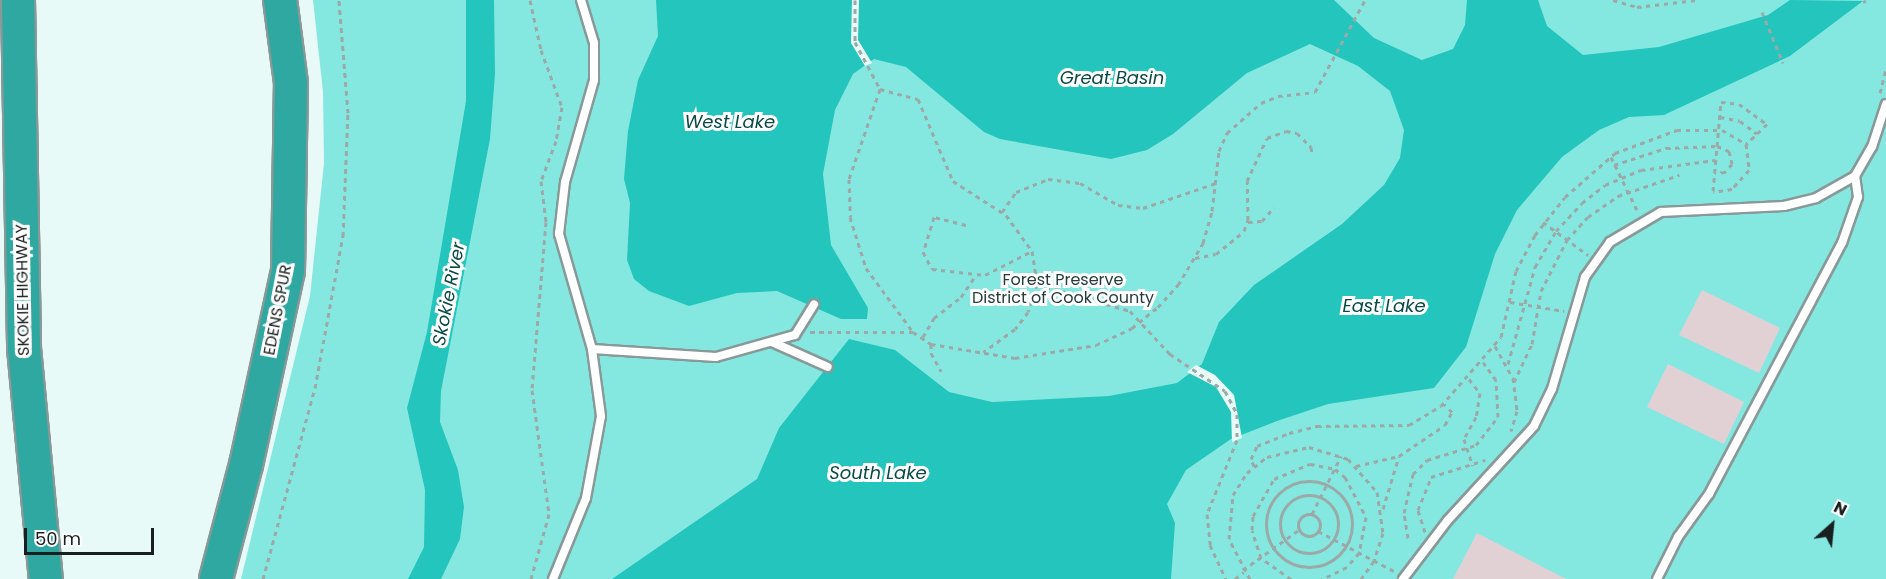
<!DOCTYPE html>
<style>
body{margin:0}
#map{position:relative;width:1886px;height:579px;overflow:hidden;background:#e8faf8;font-family:Poppins,sans-serif}
div>[style]{position:absolute}
.green>*{inset:0;background:#84e8e1}
.water>*{inset:0;background:#24c5bc}
.pier>*{inset:0;background:#e8faf8}
.building>*{inset:0;background:#e1d0d4}
.path>*{height:3px;margin-top:-1.5px;transform-origin:0;background:repeating-linear-gradient(90deg,#9ba9a7 0 4.5px,transparent 0 9px)}
.path>.ring{margin:-1.5px;padding:0;box-sizing:content-box;background:none;border:3px solid #9ba9a7;border-radius:50%}
.roads{filter:drop-shadow(2px 0 #889997) drop-shadow(-2px 0 #889997) drop-shadow(0 2px #889997) drop-shadow(0 -2px #889997)}
.lane>*{height:8px;margin:-4px;padding:0 4px;transform-origin:4px;border-radius:4px;background:#fff}
.highway>*{height:32px;margin:-16px;padding:0 16px;transform-origin:16px;border-radius:16px;background:#2fa8a1}
span{translate:-50% -50%;white-space:nowrap;text-align:center;line-height:1.15;-webkit-text-stroke:6px #fff;paint-order:stroke}
.park-label{font-size:16px;color:#253d3b}
.street-label{font-size:16px;color:#191f1f}
.water-label{font-size:18px;color:#074a47;font-style:italic}
.north{position:absolute;left:1802px;top:495px;width:60px;height:60px;-webkit-text-stroke:4px #fff;paint-order:stroke;rotate:27deg;font-size:16px;font-weight:700;line-height:24px;text-align:center;color:#191f1f}
.north::after{content:'';display:block;margin:auto;width:21px;height:27px;background:#191f1f;clip-path:polygon(50% 0,100% 100%,50% 72%,0 100%)}
.scale{position:absolute;left:24px;top:528px;width:130px;height:27px;box-sizing:border-box;border:3px solid #191f1f;border-top:0;padding-left:8px;font-size:18px;line-height:21px;white-space:nowrap;color:#191f1f;-webkit-text-stroke:4px #fff;paint-order:stroke}
</style>
<div id="map">
<div class="green">
<i style="clip-path:polygon(313px 0,1886px 0,1886px 579px,241px 579px,310px 296px,324px 163px,323px 92px)"></i>
</div>
<div class="water">
<i style="clip-path:polygon(466px 0,494px 0,495px 74px,490px 139px,441px 391px,440px 422px,458px 470px,464px 507px,460px 539px,441px 579px,408px 579px,424px 547px,425px 490px,407px 408px,427px 332px,466px 101px)"></i>
<i style="clip-path:polygon(656px 0,1334px 0,1374px 38px,1422px 60px,1453px 49px,1465px 25px,1467px 0,1538px 0,1547px 26px,1583px 55px,1659px 47px,1768px 15px,1790px 0,1863px 1px,1790px 56px,1664px 115px,1629px 117px,1599px 130px,1562px 157px,1517px 210px,1495px 254px,1466px 347px,1434px 388px,1328px 404px,1277px 421px,1231px 439px,1186px 470px,1167px 504px,1175px 523px,1171px 579px,612px 579px,757px 479px,779px 428px,849px 339px,895px 350px,949px 392px,992px 402px,1109px 396px,1177px 383px,1202px 364px,1219px 322px,1254px 285px,1342px 224px,1384px 185px,1400px 158px,1404px 130px,1390px 91px,1358px 66px,1310px 44px,1247px 73px,1173px 134px,1147px 150px,1111px 159px,1000px 139px,984px 132px,906px 67px,874px 59px,853px 74px,835px 110px,823px 174px,831px 245px,868px 308px,867px 319px,841px 319px,777px 291px,737px 293px,689px 306px,649px 291px,634px 279px,627px 260px,630px 203px,624px 179px,628px 131px,638px 80px,658px 36px)"></i>
</div>
<div class="pier">
<i style="clip-path:polygon(852px 0,859px 0,858px 40px,872px 63px,865px 66px,851px 43px)"></i>
<i style="clip-path:polygon(1196px 365px,1215px 375px,1234px 395px,1242px 438px,1232px 442px,1231px 412px,1216px 387px,1187px 372px)"></i>
</div>
<div class="building">
<i style="clip-path:polygon(1702px 290px,1780px 328px,1759px 373px,1679px 335px)"></i>
<i style="clip-path:polygon(1668px 364px,1744px 402px,1724px 444px,1647px 407px)"></i>
<i style="clip-path:polygon(1477px 533px,1566px 579px,1453px 579px)"></i>
</div>
<div class="path">
<i style="left:530px;top:0;width:51px;rotate:77.6deg"></i>
<i style="left:541px;top:50px;width:61px;rotate:69.8deg"></i>
<i style="left:562px;top:107px;width:35px;rotate:100deg"></i>
<i style="left:556px;top:141px;width:43px;rotate:110.6deg"></i>
<i style="left:541px;top:181px;width:41px;rotate:83deg"></i>
<i style="left:546px;top:222px;width:169px;rotate:94.8deg"></i>
<i style="left:532px;top:390px;width:125px;rotate:82.2deg"></i>
<i style="left:549px;top:514px;width:67px;rotate:105.5deg"></i>
<i style="left:855px;top:0;width:42px;rotate:90deg"></i>
<i style="left:855px;top:42px;width:53px;rotate:62deg"></i>
<i style="left:880px;top:89px;width:95px;rotate:109deg"></i>
<i style="left:849px;top:179px;width:38px;rotate:88deg"></i>
<i style="left:850px;top:217px;width:53px;rotate:72.6deg"></i>
<i style="left:866px;top:268px;width:79px;rotate:53.7deg"></i>
<i style="left:913px;top:332px;width:22px;rotate:34deg"></i>
<i style="left:931px;top:344px;width:85px;rotate:9.5deg"></i>
<i style="left:1015px;top:358px;width:82px;rotate:-9.1deg"></i>
<i style="left:1096px;top:345px;width:40px;rotate:-25deg"></i>
<i style="left:1132px;top:328px;width:33px;rotate:-39deg"></i>
<i style="left:1158px;top:307px;width:30px;rotate:-48deg"></i>
<i style="left:1178px;top:285px;width:49px;rotate:-59.2deg"></i>
<i style="left:1203px;top:243px;width:33px;rotate:-74deg"></i>
<i style="left:1212px;top:211px;width:60px;rotate:-83.3deg"></i>
<i style="left:1219px;top:151px;width:20px;rotate:-66deg"></i>
<i style="left:1227px;top:133px;width:45px;rotate:-41.4deg"></i>
<i style="left:1261px;top:103px;width:18px;rotate:-22deg"></i>
<i style="left:1278px;top:96px;width:37px;rotate:-6deg"></i>
<i style="left:1315px;top:92px;width:105px;rotate:-61.5deg"></i>
<i style="left:1613px;top:0;width:25px;rotate:16deg"></i>
<i style="left:1637px;top:7px;width:60px;rotate:-6.7deg"></i>
<i style="left:1864px;top:0;width:3px;rotate:72deg"></i>
<i style="left:1762px;top:12px;width:55px;rotate:67.6deg"></i>
<i style="left:880px;top:89px;width:39px;rotate:15deg"></i>
<i style="left:918px;top:99px;width:89px;rotate:66.9deg"></i>
<i style="left:953px;top:181px;width:63px;rotate:32.7deg"></i>
<i style="left:1006px;top:215px;width:44px;rotate:54.2deg"></i>
<i style="left:1032px;top:251px;width:33px;rotate:81deg"></i>
<i style="left:1037px;top:284px;width:29px;rotate:108deg"></i>
<i style="left:1028px;top:312px;width:21px;rotate:127deg"></i>
<i style="left:1015px;top:329px;width:39px;rotate:144deg"></i>
<i style="left:1880px;top:93px;width:25px;rotate:-76deg"></i>
<i style="left:1720px;top:117px;width:20px;rotate:11deg"></i>
<i style="left:1740px;top:121px;width:21px;rotate:37deg"></i>
<i style="left:1611px;top:157px;width:61px;rotate:63.9deg"></i>
<i style="left:1614px;top:165px;width:55px;rotate:-18.1deg"></i>
<i style="left:1666px;top:148px;width:51px;rotate:-2.2deg"></i>
<i style="left:1717px;top:146px;width:13px;rotate:23deg"></i>
<i style="left:1729px;top:151px;width:13px;rotate:77deg"></i>
<i style="left:1732px;top:164px;width:11px;rotate:131deg"></i>
<i style="left:1725px;top:172px;width:10px;rotate:174deg"></i>
<i style="left:1713px;top:191px;width:89px;rotate:-84.9deg"></i>
<i style="left:1721px;top:102px;width:18px;rotate:6deg"></i>
<i style="left:1739px;top:104px;width:34px;rotate:36deg"></i>
<i style="left:1767px;top:124px;width:29px;rotate:136deg"></i>
<i style="left:1002px;top:212px;width:24px;rotate:-55deg"></i>
<i style="left:1016px;top:192px;width:35px;rotate:-22deg"></i>
<i style="left:1048px;top:179px;width:32px;rotate:7deg"></i>
<i style="left:1080px;top:183px;width:44px;rotate:30.1deg"></i>
<i style="left:1118px;top:205px;width:25px;rotate:7deg"></i>
<i style="left:1143px;top:208px;width:77px;rotate:-18.9deg"></i>
<i style="left:1248px;top:222px;width:14px;rotate:-4deg"></i>
<i style="left:1262px;top:221px;width:18px;rotate:-49deg"></i>
<i style="left:1543px;top:222px;width:56px;rotate:36.3deg"></i>
<i style="left:966px;top:225px;width:33px;rotate:-166deg"></i>
<i style="left:934px;top:217px;width:37px;rotate:107deg"></i>
<i style="left:923px;top:252px;width:19px;rotate:62deg"></i>
<i style="left:932px;top:269px;width:53px;rotate:6.5deg"></i>
<i style="left:985px;top:275px;width:53px;rotate:-27.1deg"></i>
<i style="left:1195px;top:258px;width:21px;rotate:-11deg"></i>
<i style="left:1216px;top:254px;width:36px;rotate:-39deg"></i>
<i style="left:1244px;top:231px;width:12px;rotate:-70deg"></i>
<i style="left:1248px;top:220px;width:39px;rotate:-91deg"></i>
<i style="left:1247px;top:181px;width:47px;rotate:-65.1deg"></i>
<i style="left:1267px;top:138px;width:20px;rotate:-20deg"></i>
<i style="left:1286px;top:131px;width:11px;rotate:10deg"></i>
<i style="left:1297px;top:133px;width:20px;rotate:45deg"></i>
<i style="left:1311px;top:147px;width:8px;rotate:83deg"></i>
<i style="left:1037px;top:284px;width:97px;rotate:16.2deg"></i>
<i style="left:1130px;top:311px;width:59px;rotate:47.1deg"></i>
<i style="left:1170px;top:354px;width:66px;rotate:33.9deg"></i>
<i style="left:1225px;top:391px;width:26px;rotate:62deg"></i>
<i style="left:1237px;top:414px;width:26px;rotate:90deg"></i>
<i style="left:1237px;top:440px;width:80px;rotate:112.1deg"></i>
<i style="left:1207px;top:514px;width:31px;rotate:84deg"></i>
<i style="left:1210px;top:545px;width:38px;rotate:65deg"></i>
<i style="left:1510px;top:302px;width:55px;rotate:9.5deg"></i>
<i style="left:810px;top:332px;width:103px"></i>
<i style="left:923px;top:337px;width:22px;rotate:-60deg"></i>
<i style="left:934px;top:318px;width:34px;rotate:-38deg"></i>
<i style="left:961px;top:297px;width:25px;rotate:-56deg"></i>
<i style="left:931px;top:344px;width:9px;rotate:90deg"></i>
<i style="left:931px;top:353px;width:21px;rotate:61deg"></i>
<i style="left:1495px;top:346px;width:37px;rotate:61deg"></i>
<i style="left:1513px;top:378px;width:33px;rotate:83deg"></i>
<i style="left:1517px;top:411px;width:21px;rotate:107deg"></i>
<i style="left:1508px;top:364px;width:101px;rotate:-74.4deg"></i>
<i style="left:1535px;top:267px;width:42px;rotate:-59.7deg"></i>
<i style="left:1556px;top:231px;width:38px;rotate:-47deg"></i>
<i style="left:1582px;top:203px;width:29px;rotate:-38deg"></i>
<i style="left:1605px;top:185px;width:39px;rotate:-23deg"></i>
<i style="left:1641px;top:170px;width:75px;rotate:-7.7deg"></i>
<i style="left:1469px;top:379px;width:18px;rotate:52deg"></i>
<i style="left:1480px;top:393px;width:24px;rotate:99deg"></i>
<i style="left:1476px;top:417px;width:25px;rotate:119deg"></i>
<i style="left:1464px;top:439px;width:28px;rotate:72deg"></i>
<i style="left:1514px;top:382px;width:42px;rotate:-64.7deg"></i>
<i style="left:1532px;top:344px;width:54px;rotate:-80.4deg"></i>
<i style="left:1541px;top:291px;width:57px;rotate:-63deg"></i>
<i style="left:1567px;top:240px;width:31px;rotate:-48deg"></i>
<i style="left:1588px;top:217px;width:37px;rotate:-35deg"></i>
<i style="left:1618px;top:196px;width:65px;rotate:-19deg"></i>
<i style="left:1254px;top:466px;width:8px;rotate:-113deg"></i>
<i style="left:1251px;top:459px;width:14px;rotate:-65deg"></i>
<i style="left:1257px;top:446px;width:35px;rotate:-22deg"></i>
<i style="left:1289px;top:433px;width:29px;rotate:-14deg"></i>
<i style="left:1317px;top:426px;width:92px;rotate:-0.6deg"></i>
<i style="left:1409px;top:425px;width:37px;rotate:-31deg"></i>
<i style="left:1441px;top:406px;width:91px;rotate:-49deg"></i>
<i style="left:1501px;top:337px;width:68px;rotate:-77.2deg"></i>
<i style="left:1516px;top:271px;width:41px;rotate:-62.2deg"></i>
<i style="left:1535px;top:235px;width:48px;rotate:-51.7deg"></i>
<i style="left:1565px;top:197px;width:67px;rotate:-41.3deg"></i>
<i style="left:1615px;top:153px;width:66px;rotate:-20.4deg"></i>
<i style="left:1677px;top:130px;width:45px"></i>
<i style="left:1722px;top:130px;width:28px;rotate:30deg"></i>
<i style="left:1746px;top:144px;width:26px;rotate:83deg"></i>
<i style="left:1749px;top:170px;width:25px;rotate:132deg"></i>
<i style="left:1732px;top:189px;width:19px;rotate:171deg"></i>
<i style="left:1356px;top:466px;width:44px;rotate:-13.1deg"></i>
<i style="left:1399px;top:456px;width:55px;rotate:-34deg"></i>
<i style="left:1445px;top:425px;width:15px;rotate:-62deg"></i>
<i style="left:1452px;top:412px;width:11px;rotate:-135deg"></i>
<i class="ring" style="left:1266px;top:481px;width:83px;height:83px"></i>
<i class="ring" style="left:1280px;top:495px;width:55px;height:55px"></i>
<i style="left:1383px;top:509px;width:55px;rotate:-73.2deg"></i>
<i style="left:1312px;top:514px;width:65px;rotate:-63.4deg"></i>
<i class="ring" style="left:1298px;top:514px;width:19px;height:19px"></i>
<i style="left:1318px;top:531px;width:86px;rotate:27.8deg"></i>
<i style="left:1425px;top:532px;width:23px;rotate:-108deg"></i>
<i style="left:1418px;top:510px;width:35px;rotate:-68deg"></i>
<i style="left:1431px;top:477px;width:57px;rotate:-17.5deg"></i>
<i style="left:1408px;top:538px;width:25px;rotate:-99deg"></i>
<i style="left:1404px;top:513px;width:40px;rotate:-77deg"></i>
<i style="left:1413px;top:474px;width:20px;rotate:-45deg"></i>
<i style="left:1427px;top:460px;width:51px;rotate:-17deg"></i>
<i style="left:1476px;top:445px;width:36px;rotate:-52deg"></i>
<i style="left:1498px;top:417px;width:37px;rotate:-93deg"></i>
<i style="left:1496px;top:380px;width:22px;rotate:-126deg"></i>
<i style="left:1243px;top:570px;width:70px;rotate:-35.7deg"></i>
<i style="left:263px;top:579px;width:198px;rotate:-74.8deg"></i>
<i style="left:315px;top:388px;width:155px;rotate:-79.6deg"></i>
<i style="left:343px;top:236px;width:123px;rotate:-87.7deg"></i>
<i style="left:348px;top:113px;width:113px;rotate:-94.6deg"></i>
<i style="left:1235px;top:579px;width:11px;rotate:-38deg"></i>
<i style="left:1250px;top:579px;width:45px;rotate:-117.7deg"></i>
<i style="left:1229px;top:539px;width:44px;rotate:-84.8deg"></i>
<i style="left:1233px;top:495px;width:26px;rotate:-58deg"></i>
<i style="left:1247px;top:473px;width:26px;rotate:-39deg"></i>
<i style="left:1267px;top:457px;width:43px;rotate:-13.4deg"></i>
<i style="left:1309px;top:447px;width:41px;rotate:17.1deg"></i>
<i style="left:1348px;top:459px;width:44px;rotate:48.7deg"></i>
<i style="left:1377px;top:492px;width:41px;rotate:81.7deg"></i>
<i style="left:1383px;top:533px;width:29px;rotate:108deg"></i>
<i style="left:1374px;top:561px;width:22px;rotate:126deg"></i>
<i style="left:1291px;top:579px;width:37px;rotate:-145deg"></i>
<i style="left:1261px;top:558px;width:29px;rotate:-108deg"></i>
<i style="left:1252px;top:530px;width:14px;rotate:-86deg"></i>
<i style="left:1253px;top:516px;width:43px;rotate:-60.4deg"></i>
<i style="left:1274px;top:479px;width:39px;rotate:-23deg"></i>
<i style="left:1310px;top:464px;width:25px;rotate:11deg"></i>
<i style="left:1335px;top:469px;width:13px;rotate:39deg"></i>
<i style="left:1345px;top:477px;width:45px;rotate:62.3deg"></i>
<i style="left:1366px;top:517px;width:37px;rotate:101deg"></i>
<i style="left:1359px;top:553px;width:18px;rotate:131deg"></i>
<i style="left:1347px;top:567px;width:28px;rotate:154deg"></i>
</div>
<div class="roads">
<div class="lane">
<i style="left:772px;top:342px;width:61px;rotate:24.1deg"></i>
<i style="left:592px;top:349px;width:124px;rotate:3.7deg"></i>
<i style="left:716px;top:357px;width:82px;rotate:-15.6deg"></i>
<i style="left:795px;top:335px;width:36px;rotate:-58deg"></i>
<i style="left:553px;top:579px;width:87px;rotate:-67.8deg"></i>
<i style="left:586px;top:498px;width:83px;rotate:-79.6deg"></i>
<i style="left:601px;top:416px;width:68px;rotate:-97.7deg"></i>
<i style="left:592px;top:349px;width:120px;rotate:-106deg"></i>
<i style="left:559px;top:234px;width:52px;rotate:-83.4deg"></i>
<i style="left:565px;top:182px;width:106px;rotate:-74.1deg"></i>
<i style="left:594px;top:80px;width:37px;rotate:-90deg"></i>
<i style="left:594px;top:43px;width:45px;rotate:-106.8deg"></i>
<i style="left:1403px;top:579px;width:74px;rotate:-52.7deg"></i>
<i style="left:1448px;top:520px;width:127px;rotate:-47.5deg"></i>
<i style="left:1534px;top:426px;width:41px;rotate:-64.1deg"></i>
<i style="left:1552px;top:389px;width:117px;rotate:-73.6deg"></i>
<i style="left:1585px;top:277px;width:43px;rotate:-54.5deg"></i>
<i style="left:1610px;top:242px;width:59px;rotate:-30.5deg"></i>
<i style="left:1661px;top:212px;width:123px;rotate:-2.8deg"></i>
<i style="left:1784px;top:206px;width:33px;rotate:-14deg"></i>
<i style="left:1816px;top:198px;width:45px;rotate:-29.4deg"></i>
<i style="left:1855px;top:176px;width:34px;rotate:-60deg"></i>
<i style="left:1872px;top:147px;width:45px;rotate:-72deg"></i>
<i style="left:1657px;top:579px;width:47px;rotate:-63.4deg"></i>
<i style="left:1678px;top:537px;width:53px;rotate:-54.2deg"></i>
<i style="left:1709px;top:494px;width:284px;rotate:-62.1deg"></i>
<i style="left:1842px;top:243px;width:49px;rotate:-70.8deg"></i>
<i style="left:1858px;top:197px;width:21px;rotate:-98deg"></i>
</div>
<div class="highway">
<i style="left:18px;top:0;width:348px;rotate:89deg"></i>
<i style="left:24px;top:348px;width:232px;rotate:84.6deg"></i>
<i style="left:216px;top:579px;width:118px;rotate:-75.3deg"></i>
<i style="left:246px;top:465px;width:198px;rotate:-77.8deg"></i>
<i style="left:288px;top:271px;width:188px;rotate:-89.1deg"></i>
<i style="left:291px;top:83px;width:84px;rotate:-97.5deg"></i>
</div>
</div>
<div class="park-label">
<span style="left:1063px;top:289px">Forest Preserve<br>District of Cook County</span>
</div>
<div class="street-label">
<span style="left:23px;top:290px;rotate:-91deg">SKOKIE HIGHWAY</span>
<span style="left:278px;top:310px;rotate:-79deg">EDENS SPUR</span>
</div>
<div class="water-label">
<span style="left:1112px;top:78px">Great Basin</span>
<span style="left:730px;top:122px">West Lake</span>
<span style="left:449px;top:294px;rotate:-79deg">Skokie River</span>
<span style="left:1384px;top:306px">East Lake</span>
<span style="left:878px;top:473px">South Lake</span>
</div>
<div class="north">N</div>
<div class="scale">50 m</div>
</div>
